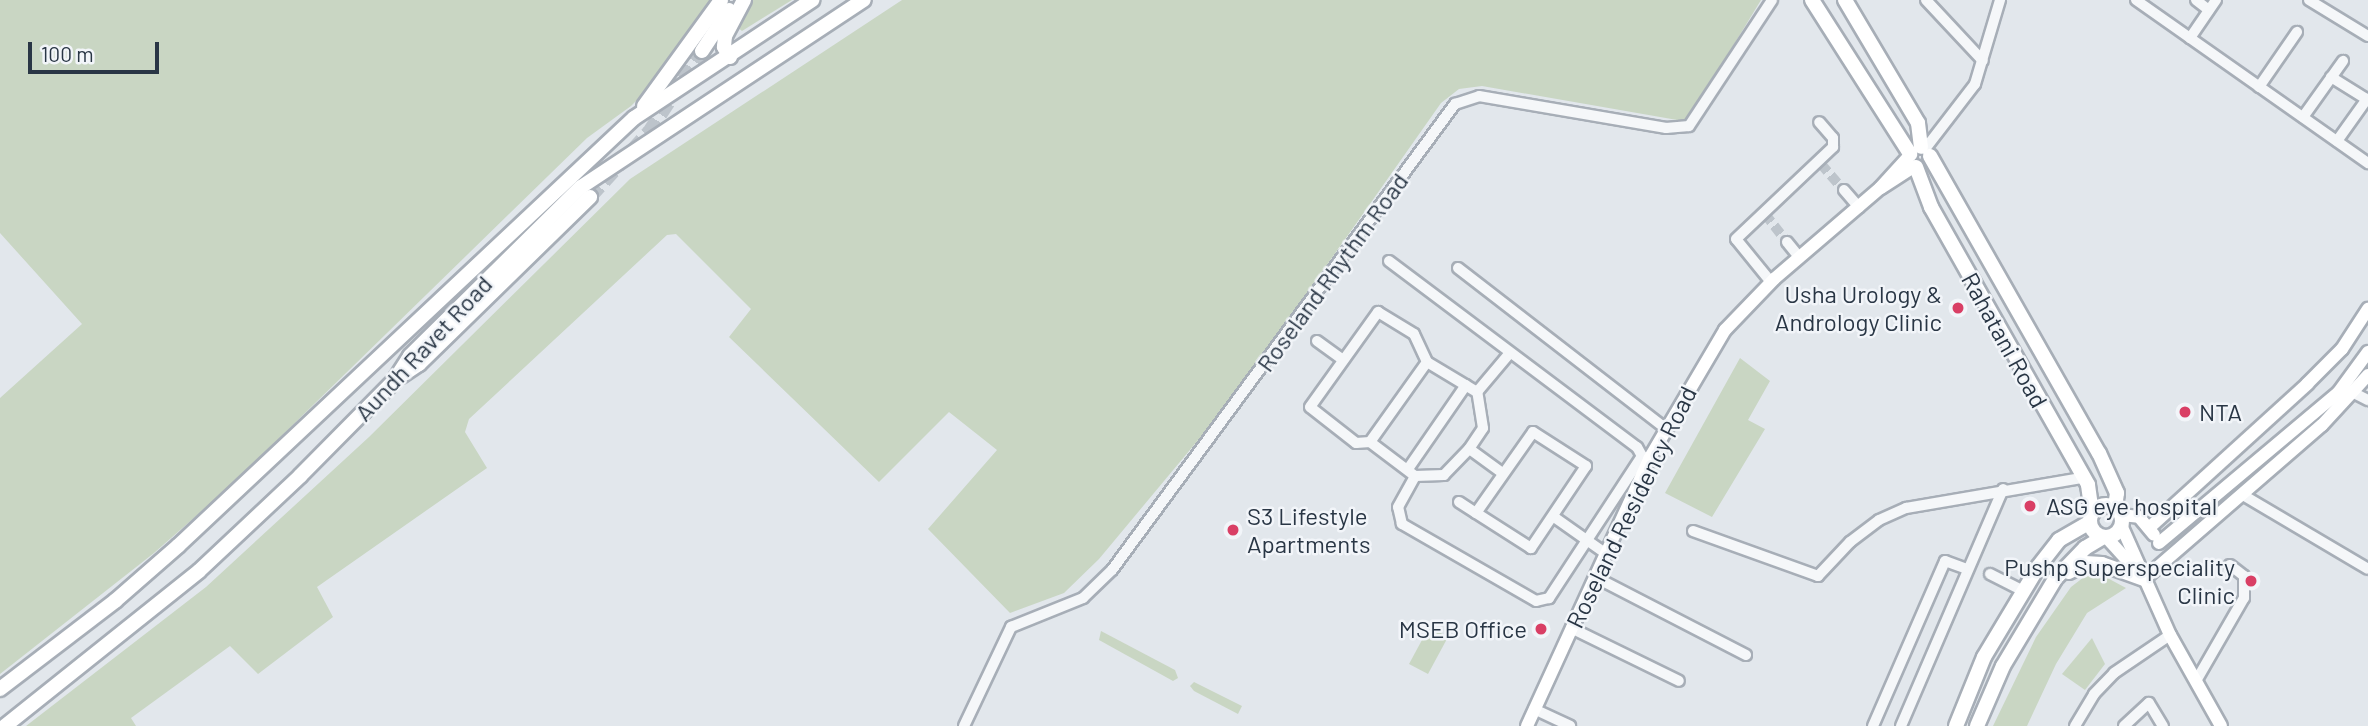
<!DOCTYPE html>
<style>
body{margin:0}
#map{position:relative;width:2368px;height:726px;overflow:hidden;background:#e2e7ec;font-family:Barlow,sans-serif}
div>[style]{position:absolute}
.green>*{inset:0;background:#c9d6c3}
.street-tunnel>*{height:10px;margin-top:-5px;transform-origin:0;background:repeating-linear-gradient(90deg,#bdc4cb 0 10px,transparent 0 15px)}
.primary-tunnel>*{height:14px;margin-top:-7px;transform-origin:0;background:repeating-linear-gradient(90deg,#bdc4cb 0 14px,transparent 0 21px)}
.roads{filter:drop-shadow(2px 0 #a7aeb7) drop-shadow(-2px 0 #a7aeb7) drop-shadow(0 2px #a7aeb7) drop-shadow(0 -2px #a7aeb7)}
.street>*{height:10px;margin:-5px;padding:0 5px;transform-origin:5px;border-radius:5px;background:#f5f7f9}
.secondary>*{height:12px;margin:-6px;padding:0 6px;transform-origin:6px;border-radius:6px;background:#fff}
.primary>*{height:14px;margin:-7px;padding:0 7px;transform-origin:7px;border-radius:7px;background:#fff}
.primary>.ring{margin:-7px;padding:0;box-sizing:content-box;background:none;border:14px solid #fff;border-radius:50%}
.dots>*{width:19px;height:19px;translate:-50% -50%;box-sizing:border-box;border:4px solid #f2f5f9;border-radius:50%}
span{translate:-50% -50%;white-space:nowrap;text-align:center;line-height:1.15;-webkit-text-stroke:5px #f2f5f9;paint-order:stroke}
.street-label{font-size:24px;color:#293645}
.poi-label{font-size:24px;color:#293645}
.right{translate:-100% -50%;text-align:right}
.left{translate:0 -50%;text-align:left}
.scale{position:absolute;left:28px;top:42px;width:131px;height:32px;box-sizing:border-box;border:4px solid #293645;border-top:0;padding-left:9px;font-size:21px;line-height:24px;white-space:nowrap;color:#293645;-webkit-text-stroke:5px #f2f5f9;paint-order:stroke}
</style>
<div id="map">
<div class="green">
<i style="clip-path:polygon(0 0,713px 0,657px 80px,631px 106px,587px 138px,228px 488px,154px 553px,0 674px,0 398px,82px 324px,0 233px)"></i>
<i style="clip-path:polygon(750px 0,792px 0,742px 31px,736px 26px)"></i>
<i style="clip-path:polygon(902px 0,1761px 0,1694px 110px,1683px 121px,1482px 86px,1459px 89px,1441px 103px,1234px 397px,1099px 559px,1064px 593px,1010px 613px,928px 529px,997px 450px,949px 412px,879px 482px,729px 337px,751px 309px,676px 234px,667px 235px,469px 419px,465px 432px,487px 468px,317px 587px,333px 617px,258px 674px,230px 646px,131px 718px,136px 726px,26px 726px,206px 587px,369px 437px,630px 179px)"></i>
<i style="clip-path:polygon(1740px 358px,1770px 381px,1748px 420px,1765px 429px,1712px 517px,1665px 493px)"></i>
<i style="clip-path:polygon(2100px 574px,2126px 588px,2087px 613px,2056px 664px,2027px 726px,1993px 726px,2036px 637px,2071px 587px,2084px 577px)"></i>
<i style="clip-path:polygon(1429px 627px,1448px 637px,1428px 674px,1409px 664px)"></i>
<i style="clip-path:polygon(1101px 631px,1175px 670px,1178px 678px,1173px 681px,1099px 640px)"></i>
<i style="clip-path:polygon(2092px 638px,2105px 664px,2085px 690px,2062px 674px)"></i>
<i style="clip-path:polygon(1194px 682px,1242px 706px,1238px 714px,1194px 691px,1190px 686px)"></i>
</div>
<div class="street-tunnel">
<i style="left:1821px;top:164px;width:35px;rotate:49deg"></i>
<i style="left:1765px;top:214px;width:36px;rotate:52deg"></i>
</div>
<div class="primary-tunnel">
<i style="left:590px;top:197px;width:88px;rotate:-47.8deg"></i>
<i style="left:649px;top:132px;width:97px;rotate:-56.8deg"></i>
</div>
<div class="roads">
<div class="street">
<i style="left:1926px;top:0;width:83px;rotate:46.9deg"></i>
<i style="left:2136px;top:0;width:284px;rotate:35.1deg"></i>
<i style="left:2196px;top:0;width:16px;rotate:38deg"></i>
<i style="left:2309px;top:0;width:69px;rotate:31.4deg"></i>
<i style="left:2190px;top:38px;width:46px;rotate:-55.6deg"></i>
<i style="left:2331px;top:77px;width:44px;rotate:31.9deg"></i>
<i style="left:2259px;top:87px;width:67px;rotate:-55.4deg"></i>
<i style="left:2303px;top:117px;width:69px;rotate:-54.5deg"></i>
<i style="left:2337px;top:141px;width:52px;rotate:-54.5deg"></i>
<i style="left:1925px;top:149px;width:82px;rotate:-52.4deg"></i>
<i style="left:1975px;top:84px;width:88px;rotate:-73.4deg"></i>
<i style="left:1844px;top:190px;width:23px;rotate:49deg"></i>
<i style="left:1787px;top:242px;width:19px;rotate:51deg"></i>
<i style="left:1389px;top:261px;width:310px;rotate:36.9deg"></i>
<i style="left:1637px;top:447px;width:10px;rotate:61deg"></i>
<i style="left:1642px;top:456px;width:170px;rotate:123.2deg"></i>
<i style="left:1549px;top:598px;width:13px;rotate:167deg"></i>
<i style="left:1536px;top:601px;width:155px;rotate:-150.1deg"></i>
<i style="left:1402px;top:524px;width:17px;rotate:-103deg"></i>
<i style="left:1398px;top:507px;width:35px;rotate:-61deg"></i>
<i style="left:1458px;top:268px;width:263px;rotate:37.7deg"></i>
<i style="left:1771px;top:282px;width:55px;rotate:-129.1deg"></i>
<i style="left:1736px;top:239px;width:134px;rotate:-43.5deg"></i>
<i style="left:1833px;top:147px;width:9px;rotate:-90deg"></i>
<i style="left:1833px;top:138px;width:21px;rotate:-131deg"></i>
<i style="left:1317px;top:341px;width:32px;rotate:36deg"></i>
<i style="left:2354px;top:393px;width:16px;rotate:27deg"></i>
<i style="left:1533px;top:432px;width:63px;rotate:32.7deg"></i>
<i style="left:1586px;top:466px;width:99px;rotate:123.9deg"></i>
<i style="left:1531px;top:548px;width:65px;rotate:-147.5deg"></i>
<i style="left:1476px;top:513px;width:99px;rotate:-54.9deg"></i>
<i style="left:1370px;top:442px;width:98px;rotate:-54.5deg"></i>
<i style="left:1469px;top:449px;width:36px;rotate:134deg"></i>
<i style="left:1444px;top:475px;width:29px;rotate:178deg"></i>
<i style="left:1415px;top:476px;width:56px;rotate:-142.9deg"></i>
<i style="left:1370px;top:442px;width:14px;rotate:176deg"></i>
<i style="left:1356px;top:443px;width:58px;rotate:-142deg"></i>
<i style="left:1310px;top:407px;width:117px;rotate:-54.4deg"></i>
<i style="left:1378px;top:312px;width:42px;rotate:31.4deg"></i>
<i style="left:1414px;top:334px;width:31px;rotate:65deg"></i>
<i style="left:1427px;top:362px;width:58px;rotate:31deg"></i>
<i style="left:1408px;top:469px;width:102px;rotate:-55.4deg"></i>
<i style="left:1501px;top:472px;width:39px;rotate:-144deg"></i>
<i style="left:1469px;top:449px;width:25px;rotate:-56deg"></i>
<i style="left:1483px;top:428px;width:36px;rotate:-99deg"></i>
<i style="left:1477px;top:392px;width:50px;rotate:-49.9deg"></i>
<i style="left:2243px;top:495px;width:145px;rotate:30.6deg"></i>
<i style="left:1459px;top:502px;width:20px;rotate:33deg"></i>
<i style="left:1554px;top:517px;width:62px;rotate:35.2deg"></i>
<i style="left:1693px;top:531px;width:133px;rotate:19.8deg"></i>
<i style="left:1818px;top:576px;width:47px;rotate:-46.7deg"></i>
<i style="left:1850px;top:542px;width:36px;rotate:-37deg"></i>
<i style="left:1879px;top:520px;width:30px;rotate:-24deg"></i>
<i style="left:1906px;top:508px;width:178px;rotate:-9.7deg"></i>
<i style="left:1990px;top:574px;width:37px;rotate:27deg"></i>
<i style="left:1595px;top:577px;width:170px;rotate:27.3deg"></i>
<i style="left:1571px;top:628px;width:120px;rotate:26.1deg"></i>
<i style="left:2196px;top:681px;width:96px;rotate:-60deg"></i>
<i style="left:2244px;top:598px;width:22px;rotate:-90deg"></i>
<i style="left:2244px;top:576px;width:18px;rotate:-142deg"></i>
<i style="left:1534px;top:709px;width:40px;rotate:25deg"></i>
<i style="left:964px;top:726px;width:110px;rotate:-64.6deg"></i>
<i style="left:1011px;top:627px;width:78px;rotate:-21.9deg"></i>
<i style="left:1083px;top:598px;width:40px;rotate:-44deg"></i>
<i style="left:1112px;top:570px;width:579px;rotate:-53.65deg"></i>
<i style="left:1455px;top:104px;width:25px;rotate:-18deg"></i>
<i style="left:1479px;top:96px;width:190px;rotate:9.7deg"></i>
<i style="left:1666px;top:128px;width:23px;rotate:-5deg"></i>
<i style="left:1689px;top:126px;width:151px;rotate:-56.6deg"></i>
<i style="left:1873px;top:726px;width:180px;rotate:-66.4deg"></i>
<i style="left:1945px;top:561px;width:23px;rotate:20deg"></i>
<i style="left:1901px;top:726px;width:258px;rotate:-66.7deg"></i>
<i style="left:2075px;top:726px;width:37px;rotate:-59deg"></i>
<i style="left:2094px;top:694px;width:29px;rotate:-46deg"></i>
<i style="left:2114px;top:673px;width:68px;rotate:-34.2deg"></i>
<i style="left:2124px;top:726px;width:34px;rotate:-43deg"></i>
<i style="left:2149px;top:703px;width:27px;rotate:59deg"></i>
</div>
<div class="secondary">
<i style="left:1881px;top:188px;width:40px;rotate:-32.9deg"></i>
<i style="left:2121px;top:515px;width:18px;rotate:6deg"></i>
<i style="left:2139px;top:517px;width:23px;rotate:50deg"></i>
<i style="left:2121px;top:525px;width:120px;rotate:66deg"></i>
<i style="left:2170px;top:635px;width:104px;rotate:60.7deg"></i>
<i style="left:2149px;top:528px;width:214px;rotate:-42.3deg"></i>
<i style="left:2307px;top:384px;width:49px;rotate:-45deg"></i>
<i style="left:2342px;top:349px;width:48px;rotate:-57deg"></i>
<i style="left:2106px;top:537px;width:45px;rotate:47.7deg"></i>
<i style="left:2159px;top:543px;width:234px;rotate:-40deg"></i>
<i style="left:2338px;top:393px;width:51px;rotate:-53.8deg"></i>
<i style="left:2144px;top:579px;width:235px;rotate:-40.9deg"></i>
<i style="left:2322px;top:425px;width:68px;rotate:-47.4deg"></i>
<i style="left:1527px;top:726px;width:294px;rotate:-65.4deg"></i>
<i style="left:1649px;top:459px;width:150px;rotate:-59.5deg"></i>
<i style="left:1725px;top:330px;width:71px;rotate:-46.1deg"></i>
<i style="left:1774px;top:279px;width:140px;rotate:-40.6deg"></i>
<i style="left:1880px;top:188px;width:45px;rotate:-47.7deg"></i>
</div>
<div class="primary">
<i style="left:1812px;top:0;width:183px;rotate:57.5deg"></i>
<i style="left:1845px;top:0;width:143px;rotate:59.3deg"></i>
<i style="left:1918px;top:123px;width:24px;rotate:83deg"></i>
<i style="left:702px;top:51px;width:49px;rotate:-56.6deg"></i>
<i style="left:730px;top:57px;width:12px;rotate:-121deg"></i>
<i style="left:724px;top:47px;width:11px;rotate:-85deg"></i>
<i style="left:725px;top:36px;width:41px;rotate:-62.2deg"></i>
<i style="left:644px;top:106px;width:131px;rotate:-54deg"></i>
<i style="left:1930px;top:156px;width:342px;rotate:60.4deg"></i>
<i style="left:2099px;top:453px;width:44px;rotate:65.8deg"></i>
<i style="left:2117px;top:493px;width:15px;rotate:98deg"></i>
<i style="left:1916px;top:167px;width:43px;rotate:69.4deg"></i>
<i style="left:1931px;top:207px;width:319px;rotate:60.5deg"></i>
<i style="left:2088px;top:485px;width:28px;rotate:82deg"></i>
<i style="left:401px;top:376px;width:22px;rotate:-34deg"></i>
<i style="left:419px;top:364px;width:239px;rotate:-44.3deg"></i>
<i class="ring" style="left:2090px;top:505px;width:18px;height:18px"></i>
<i style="left:2069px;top:572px;width:18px;rotate:-29deg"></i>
<i style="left:2085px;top:563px;width:17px;rotate:3deg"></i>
<i style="left:2102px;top:564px;width:45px;rotate:19.7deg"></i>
<i style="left:0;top:689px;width:145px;rotate:-37.4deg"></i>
<i style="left:115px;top:601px;width:84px;rotate:-41.1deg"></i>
<i style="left:178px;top:546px;width:625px;rotate:-43.19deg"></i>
<i style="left:634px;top:118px;width:214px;rotate:-33.5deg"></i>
<i style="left:5px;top:726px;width:248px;rotate:-38.6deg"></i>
<i style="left:199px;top:571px;width:139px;rotate:-43.2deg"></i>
<i style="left:300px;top:476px;width:134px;rotate:-45.3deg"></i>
<i style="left:394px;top:381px;width:30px;rotate:-57deg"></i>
<i style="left:410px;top:356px;width:240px;rotate:-44.7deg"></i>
<i style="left:581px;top:187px;width:339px;rotate:-33.5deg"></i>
<i style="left:1956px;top:726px;width:74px;rotate:-67.9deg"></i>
<i style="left:1984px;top:657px;width:105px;rotate:-59deg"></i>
<i style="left:2038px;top:567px;width:34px;rotate:-52deg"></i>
<i style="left:2059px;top:540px;width:36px;rotate:-30deg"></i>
<i style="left:1977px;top:726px;width:65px;rotate:-66.6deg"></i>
<i style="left:2003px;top:666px;width:101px;rotate:-59.1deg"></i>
<i style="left:2055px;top:579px;width:43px;rotate:-45.9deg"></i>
<i style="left:2085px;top:548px;width:21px;rotate:-31deg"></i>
</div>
</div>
<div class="dots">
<i style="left:1958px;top:308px;background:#d93f65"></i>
<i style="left:2185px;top:412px;background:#d93f65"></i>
<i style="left:2030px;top:506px;background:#d93f65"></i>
<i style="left:1233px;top:530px;background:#d93f65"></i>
<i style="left:2251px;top:581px;background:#d93f65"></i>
<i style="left:1541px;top:629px;background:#d93f65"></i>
</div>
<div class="street-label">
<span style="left:1332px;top:272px;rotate:-54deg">Roseland Rhythm Road</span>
<span style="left:2005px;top:340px;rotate:61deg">Rahatani Road</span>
<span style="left:423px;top:348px;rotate:-47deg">Aundh Ravet Road</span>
<span style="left:1631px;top:507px;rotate:-64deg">Roseland Residency Road</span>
</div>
<div class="poi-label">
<span class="right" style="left:1942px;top:308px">Usha Urology &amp;<br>Andrology Clinic</span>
<span class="left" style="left:2199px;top:412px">NTA</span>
<span class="left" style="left:2046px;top:506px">ASG eye hospital</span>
<span class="left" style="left:1247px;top:530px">S3 Lifestyle<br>Apartments</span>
<span class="right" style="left:2235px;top:581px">Pushp Superspeciality<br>Clinic</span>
<span class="right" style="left:1527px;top:629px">MSEB Office</span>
</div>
<div class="scale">100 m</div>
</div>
